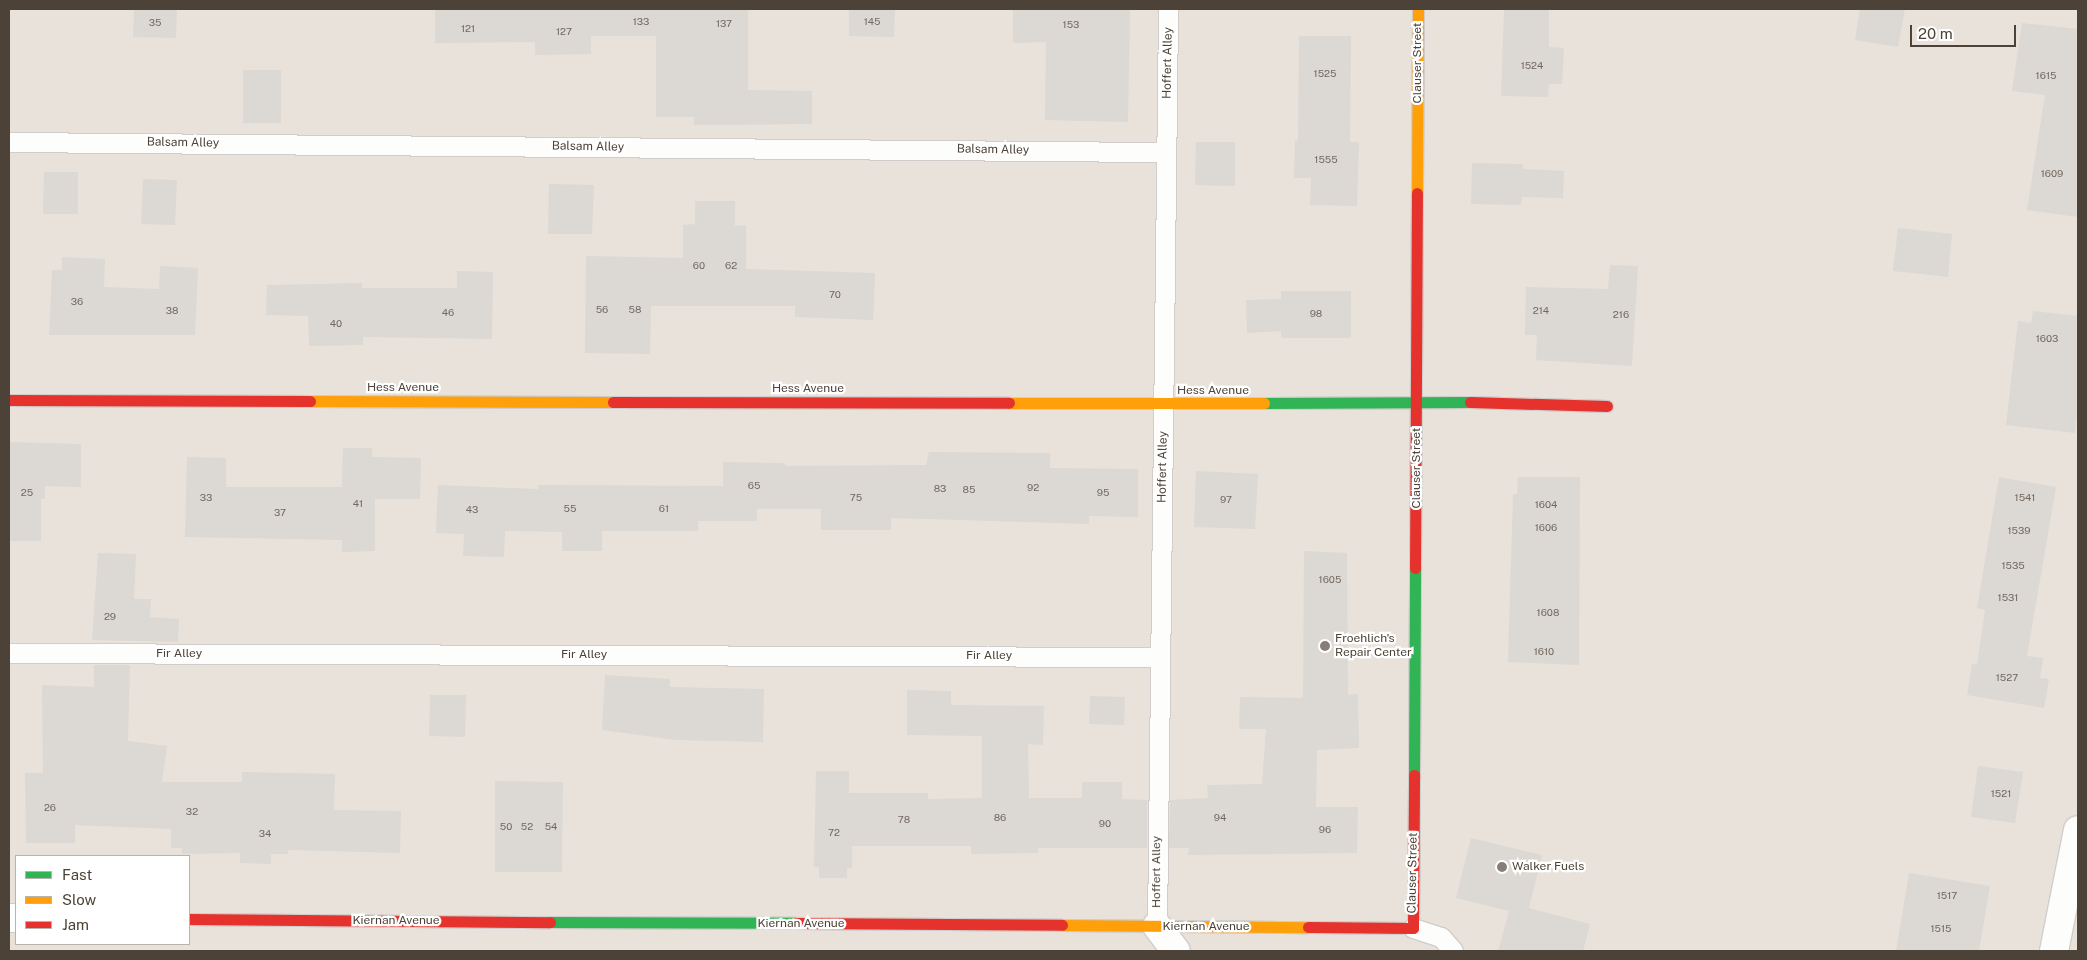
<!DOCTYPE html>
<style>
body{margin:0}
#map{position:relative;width:2087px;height:960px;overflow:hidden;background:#f4f1ee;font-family:"Public Sans",sans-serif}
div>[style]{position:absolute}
.residential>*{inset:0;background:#e8e2db}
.building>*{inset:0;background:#dcd8d3}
.roads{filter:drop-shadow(1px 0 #d1cdca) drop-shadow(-1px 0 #d1cdca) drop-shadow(0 1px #d1cdca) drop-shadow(0 -1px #d1cdca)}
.lane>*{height:19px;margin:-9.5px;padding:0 9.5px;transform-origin:9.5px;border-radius:9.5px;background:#fdfdfc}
.street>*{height:28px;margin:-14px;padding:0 14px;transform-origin:14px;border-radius:14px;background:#fdfdfc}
.fast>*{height:11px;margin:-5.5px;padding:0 5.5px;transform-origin:5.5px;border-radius:5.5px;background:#30b455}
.slow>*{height:11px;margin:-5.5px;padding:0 5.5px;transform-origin:5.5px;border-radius:5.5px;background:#ff9f0a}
.jam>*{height:11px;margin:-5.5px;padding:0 5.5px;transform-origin:5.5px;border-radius:5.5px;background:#e5322d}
.dots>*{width:14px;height:14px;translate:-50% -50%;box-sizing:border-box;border:2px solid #fff;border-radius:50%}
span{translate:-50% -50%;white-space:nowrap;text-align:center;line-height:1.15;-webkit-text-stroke:4.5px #fff;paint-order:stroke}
.number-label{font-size:10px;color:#726960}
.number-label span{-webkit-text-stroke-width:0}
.street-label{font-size:12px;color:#4c4237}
.poi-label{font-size:12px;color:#4c4237}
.left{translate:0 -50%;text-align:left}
.frame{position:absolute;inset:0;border:10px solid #4c4237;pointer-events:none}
.legend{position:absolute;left:15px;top:855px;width:175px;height:90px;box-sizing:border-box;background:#fff;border:1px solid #b7b3af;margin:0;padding:6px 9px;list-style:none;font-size:15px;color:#4c4237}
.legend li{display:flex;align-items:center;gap:10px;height:25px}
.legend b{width:25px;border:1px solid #b7b3af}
.scale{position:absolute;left:1910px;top:25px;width:106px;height:22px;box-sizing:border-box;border:2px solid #4c4237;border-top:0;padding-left:6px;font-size:15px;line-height:18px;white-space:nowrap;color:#4c4237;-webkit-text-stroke:4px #fff;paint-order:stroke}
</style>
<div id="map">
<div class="residential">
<i style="clip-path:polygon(evenodd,9px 9px,2078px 9px,2078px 951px,9px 951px,9px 9px,16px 856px,189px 856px,189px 944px,16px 944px,16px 856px)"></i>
</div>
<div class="building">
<i style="clip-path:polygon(134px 9px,177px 9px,176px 38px,133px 37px)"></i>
<i style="clip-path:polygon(435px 9px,748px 9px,748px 90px,812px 91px,812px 124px,694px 125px,694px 117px,656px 117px,656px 36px,591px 36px,591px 54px,535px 55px,535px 42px,435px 43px)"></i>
<i style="clip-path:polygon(849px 9px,895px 9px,894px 37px,849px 36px)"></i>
<i style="clip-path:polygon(1013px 9px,1130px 9px,1128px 122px,1045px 120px,1046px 42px,1013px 43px)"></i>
<i style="clip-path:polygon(1504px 9px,1549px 9px,1549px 47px,1564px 48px,1562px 84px,1549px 84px,1548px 97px,1501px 96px)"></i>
<i style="clip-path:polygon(1860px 9px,1905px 9px,1898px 47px,1855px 40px)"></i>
<i style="clip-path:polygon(2022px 23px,2078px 29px,2078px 217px,2027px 210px,2045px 95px,2012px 91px)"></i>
<i style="clip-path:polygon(1299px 36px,1351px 36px,1350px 142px,1359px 142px,1357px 206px,1310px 205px,1311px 178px,1294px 178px,1295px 140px,1298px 141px)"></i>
<i style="clip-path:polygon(243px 70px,281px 70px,281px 123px,243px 123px)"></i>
<i style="clip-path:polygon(1196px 142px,1235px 142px,1235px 186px,1195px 185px)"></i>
<i style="clip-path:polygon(1472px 163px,1523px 164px,1523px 169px,1564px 171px,1563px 198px,1522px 197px,1521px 205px,1471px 204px)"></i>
<i style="clip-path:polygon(44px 172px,78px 172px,78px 214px,43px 214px)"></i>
<i style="clip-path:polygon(143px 179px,177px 180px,175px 225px,141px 224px)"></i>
<i style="clip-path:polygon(549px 184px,594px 185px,592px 234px,548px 234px)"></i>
<i style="clip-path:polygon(695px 201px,735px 201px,735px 226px,746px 225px,746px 269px,875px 273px,873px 320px,795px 317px,795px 306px,651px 306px,650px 354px,585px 353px,586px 256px,683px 258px,683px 225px,695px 224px)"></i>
<i style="clip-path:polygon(1898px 228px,1952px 234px,1948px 277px,1893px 271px)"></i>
<i style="clip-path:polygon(62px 257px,105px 259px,104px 287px,159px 289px,160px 266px,198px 268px,195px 335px,49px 335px,52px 270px,62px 270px)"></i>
<i style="clip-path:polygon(1610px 265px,1638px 266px,1632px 366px,1536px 360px,1537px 335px,1525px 335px,1526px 287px,1608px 289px)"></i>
<i style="clip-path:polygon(457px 271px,493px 272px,492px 339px,363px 337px,363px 345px,309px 346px,308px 316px,266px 315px,267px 285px,362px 283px,362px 288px,457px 288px)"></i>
<i style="clip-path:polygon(1281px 291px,1351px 291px,1351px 338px,1281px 338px,1281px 331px,1247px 333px,1246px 300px,1281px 299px)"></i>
<i style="clip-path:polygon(2033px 311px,2078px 316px,2078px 405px,2075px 433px,2006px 425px,2018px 321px,2031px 323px)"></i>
<i style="clip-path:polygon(9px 442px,81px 444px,81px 487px,45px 486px,45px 499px,41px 499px,41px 541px,9px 541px)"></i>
<i style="clip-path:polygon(343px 448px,372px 448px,372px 457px,421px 458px,420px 499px,375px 499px,375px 551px,342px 552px,342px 540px,185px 537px,187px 457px,226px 458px,226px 487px,342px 487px)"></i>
<i style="clip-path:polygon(929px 452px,1050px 453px,1050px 468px,1138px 469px,1138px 517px,1089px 516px,1089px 524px,891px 518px,891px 530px,821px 530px,821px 509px,757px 509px,757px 521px,698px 521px,698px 531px,602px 531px,602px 551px,562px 551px,562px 532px,505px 531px,504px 557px,463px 556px,464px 534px,436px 533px,438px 485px,538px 489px,538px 485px,723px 486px,723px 462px,785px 463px,785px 466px,926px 465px)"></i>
<i style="clip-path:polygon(1196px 471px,1258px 474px,1255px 529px,1194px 527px)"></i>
<i style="clip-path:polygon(1518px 477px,1580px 477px,1579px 665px,1508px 662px,1513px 494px,1517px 494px)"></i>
<i style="clip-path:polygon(1999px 477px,2056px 487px,2027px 656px,2043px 658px,2040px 678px,2049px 679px,2044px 708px,1967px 695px,1972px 664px,1977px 665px,1985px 610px,1977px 608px)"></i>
<i style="clip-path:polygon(1304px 551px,1347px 553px,1348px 695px,1358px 694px,1359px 748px,1317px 750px,1316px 807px,1358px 807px,1357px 853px,1188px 855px,1189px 848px,1169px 848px,1170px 800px,1208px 798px,1207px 785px,1262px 784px,1266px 729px,1239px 729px,1240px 697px,1303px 698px)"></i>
<i style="clip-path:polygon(98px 553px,136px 554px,134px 599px,151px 599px,150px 617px,179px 619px,178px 642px,92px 640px)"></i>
<i style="clip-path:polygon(94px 665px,130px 665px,128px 741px,167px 746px,162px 782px,242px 782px,242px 772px,335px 774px,334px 810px,401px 811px,400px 853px,288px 850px,288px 854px,271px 854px,271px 864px,240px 863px,240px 853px,182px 854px,182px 848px,171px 848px,171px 829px,75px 825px,75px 843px,26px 843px,25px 773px,43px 773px,42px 685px,94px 687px)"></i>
<i style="clip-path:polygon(605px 675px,670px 679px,670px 687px,764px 689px,763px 742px,676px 740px,602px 730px)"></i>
<i style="clip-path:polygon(907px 690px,951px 691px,951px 705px,1044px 706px,1043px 745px,1028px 744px,1029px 798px,1082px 798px,1082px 782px,1122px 782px,1122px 799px,1147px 800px,1147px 848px,1038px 848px,1038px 853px,971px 854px,971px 846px,852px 846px,852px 868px,847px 868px,847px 878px,819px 878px,819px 867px,814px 867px,816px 771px,849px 771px,849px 793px,928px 793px,928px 799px,982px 798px,982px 736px,907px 735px)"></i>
<i style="clip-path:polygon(430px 695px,466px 695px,465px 737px,429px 736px)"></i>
<i style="clip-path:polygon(1090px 696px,1125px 697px,1124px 725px,1089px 724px)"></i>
<i style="clip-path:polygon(1978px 766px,2023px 772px,2015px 823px,1971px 817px)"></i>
<i style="clip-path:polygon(495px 781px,563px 782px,562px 872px,495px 872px)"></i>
<i style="clip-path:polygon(1471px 838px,1542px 855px,1529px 908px,1590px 924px,1583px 951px,1498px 951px,1509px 911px,1456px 898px)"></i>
<i style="clip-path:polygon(1909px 873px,1990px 886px,1979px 951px,1896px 951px)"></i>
</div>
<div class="roads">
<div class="lane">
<i style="left:9px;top:142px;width:1157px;rotate:0.5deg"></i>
<i style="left:9px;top:653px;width:1150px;rotate:0.2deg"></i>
<i style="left:1157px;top:926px;width:917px;rotate:-89.31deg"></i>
<i style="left:1413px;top:928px;width:29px;rotate:18deg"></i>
<i style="left:1441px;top:937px;width:18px;rotate:49deg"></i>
</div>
<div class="street">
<i style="left:9px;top:918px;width:7px"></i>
<i style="left:1157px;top:926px;width:31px;rotate:53deg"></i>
<i style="left:2054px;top:951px;width:123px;rotate:-78.8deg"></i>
</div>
<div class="fast">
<i style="left:1264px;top:403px;width:206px;rotate:-0.3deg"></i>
<i style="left:1414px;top:775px;width:207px;rotate:-89.7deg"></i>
<i style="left:550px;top:922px;width:245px;rotate:0.2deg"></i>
</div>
<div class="slow">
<i style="left:1417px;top:193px;width:184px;rotate:-89.7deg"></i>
<i style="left:310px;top:401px;width:303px;rotate:0.2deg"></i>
<i style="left:1009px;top:403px;width:255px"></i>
<i style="left:1062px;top:925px;width:246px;rotate:0.5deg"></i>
</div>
<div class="jam">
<i style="left:9px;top:400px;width:301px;rotate:0.2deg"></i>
<i style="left:613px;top:402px;width:396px;rotate:0.1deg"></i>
<i style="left:1470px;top:402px;width:137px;rotate:1.7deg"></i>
<i style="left:1415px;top:568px;width:375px;rotate:-89.7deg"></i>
<i style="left:189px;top:919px;width:361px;rotate:0.5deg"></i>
<i style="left:795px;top:923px;width:267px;rotate:0.4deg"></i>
<i style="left:1308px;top:927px;width:105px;rotate:0.5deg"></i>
<i style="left:1413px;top:928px;width:153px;rotate:-89.6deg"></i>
</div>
</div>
<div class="dots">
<i style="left:1325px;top:646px;background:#877f77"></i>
<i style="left:1502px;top:867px;background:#877f77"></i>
</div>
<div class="number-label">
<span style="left:641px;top:22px">133</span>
<span style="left:872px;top:22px">145</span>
<span style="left:155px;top:23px">35</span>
<span style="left:724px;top:24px">137</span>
<span style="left:1071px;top:25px">153</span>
<span style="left:468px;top:29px">121</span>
<span style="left:564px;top:32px">127</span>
<span style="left:1532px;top:66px">1524</span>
<span style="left:1325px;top:74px">1525</span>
<span style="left:2046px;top:76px">1615</span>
<span style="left:1326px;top:160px">1555</span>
<span style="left:2052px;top:174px">1609</span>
<span style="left:699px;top:266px">60</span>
<span style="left:731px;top:266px">62</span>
<span style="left:835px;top:295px">70</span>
<span style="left:77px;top:302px">36</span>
<span style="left:602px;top:310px">56</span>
<span style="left:635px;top:310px">58</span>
<span style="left:172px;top:311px">38</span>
<span style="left:1541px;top:311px">214</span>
<span style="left:448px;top:313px">46</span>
<span style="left:1316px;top:314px">98</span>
<span style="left:1621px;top:315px">216</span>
<span style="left:336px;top:324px">40</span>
<span style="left:2047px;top:339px">1603</span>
<span style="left:754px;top:486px">65</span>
<span style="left:1033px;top:488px">92</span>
<span style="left:940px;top:489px">83</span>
<span style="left:969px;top:490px">85</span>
<span style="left:27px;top:493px">25</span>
<span style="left:1103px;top:493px">95</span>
<span style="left:206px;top:498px">33</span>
<span style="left:856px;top:498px">75</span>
<span style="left:2025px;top:498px">1541</span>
<span style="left:1226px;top:500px">97</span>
<span style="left:358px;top:504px">41</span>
<span style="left:1546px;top:505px">1604</span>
<span style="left:570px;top:509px">55</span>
<span style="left:664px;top:509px">61</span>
<span style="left:472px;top:510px">43</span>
<span style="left:280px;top:513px">37</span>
<span style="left:1546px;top:528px">1606</span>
<span style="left:2019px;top:531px">1539</span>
<span style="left:2013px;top:566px">1535</span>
<span style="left:1330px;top:580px">1605</span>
<span style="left:2008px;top:598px">1531</span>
<span style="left:1548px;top:613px">1608</span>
<span style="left:110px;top:617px">29</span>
<span style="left:1544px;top:652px">1610</span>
<span style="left:2007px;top:678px">1527</span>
<span style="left:2001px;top:794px">1521</span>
<span style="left:50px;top:808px">26</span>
<span style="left:192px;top:812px">32</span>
<span style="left:1000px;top:818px">86</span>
<span style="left:1220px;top:818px">94</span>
<span style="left:904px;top:820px">78</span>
<span style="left:1105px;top:824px">90</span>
<span style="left:506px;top:827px">50</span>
<span style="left:527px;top:827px">52</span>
<span style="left:551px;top:827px">54</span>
<span style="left:1325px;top:830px">96</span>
<span style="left:834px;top:833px">72</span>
<span style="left:265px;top:834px">34</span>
<span style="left:1947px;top:896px">1517</span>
<span style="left:1941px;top:929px">1515</span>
</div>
<div class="street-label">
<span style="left:1168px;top:63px;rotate:-89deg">Hoffert Alley</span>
<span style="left:1418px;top:63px;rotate:-90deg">Clauser Street</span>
<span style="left:183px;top:143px;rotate:1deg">Balsam Alley</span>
<span style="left:588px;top:147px;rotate:1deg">Balsam Alley</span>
<span style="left:993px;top:150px;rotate:1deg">Balsam Alley</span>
<span style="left:403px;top:388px">Hess Avenue</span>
<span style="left:808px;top:389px">Hess Avenue</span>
<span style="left:1213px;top:391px">Hess Avenue</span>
<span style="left:1163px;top:467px;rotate:-89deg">Hoffert Alley</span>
<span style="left:1417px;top:468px;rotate:-90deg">Clauser Street</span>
<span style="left:179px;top:654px">Fir Alley</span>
<span style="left:584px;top:655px">Fir Alley</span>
<span style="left:989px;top:656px">Fir Alley</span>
<span style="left:1157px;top:872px;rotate:-90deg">Hoffert Alley</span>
<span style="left:1413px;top:873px;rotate:-89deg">Clauser Street</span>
<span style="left:396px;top:921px">Kiernan Avenue</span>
<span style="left:801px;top:924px">Kiernan Avenue</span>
<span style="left:1206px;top:927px">Kiernan Avenue</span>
</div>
<div class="poi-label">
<span class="left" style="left:1335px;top:646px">Froehlich's<br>Repair Center</span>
<span class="left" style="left:1512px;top:867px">Walker Fuels</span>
</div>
<div class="frame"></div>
<ul class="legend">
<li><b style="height:6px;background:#30b455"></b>Fast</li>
<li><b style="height:6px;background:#ff9f0a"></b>Slow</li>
<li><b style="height:6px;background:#e5322d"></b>Jam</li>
</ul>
<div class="scale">20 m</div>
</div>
